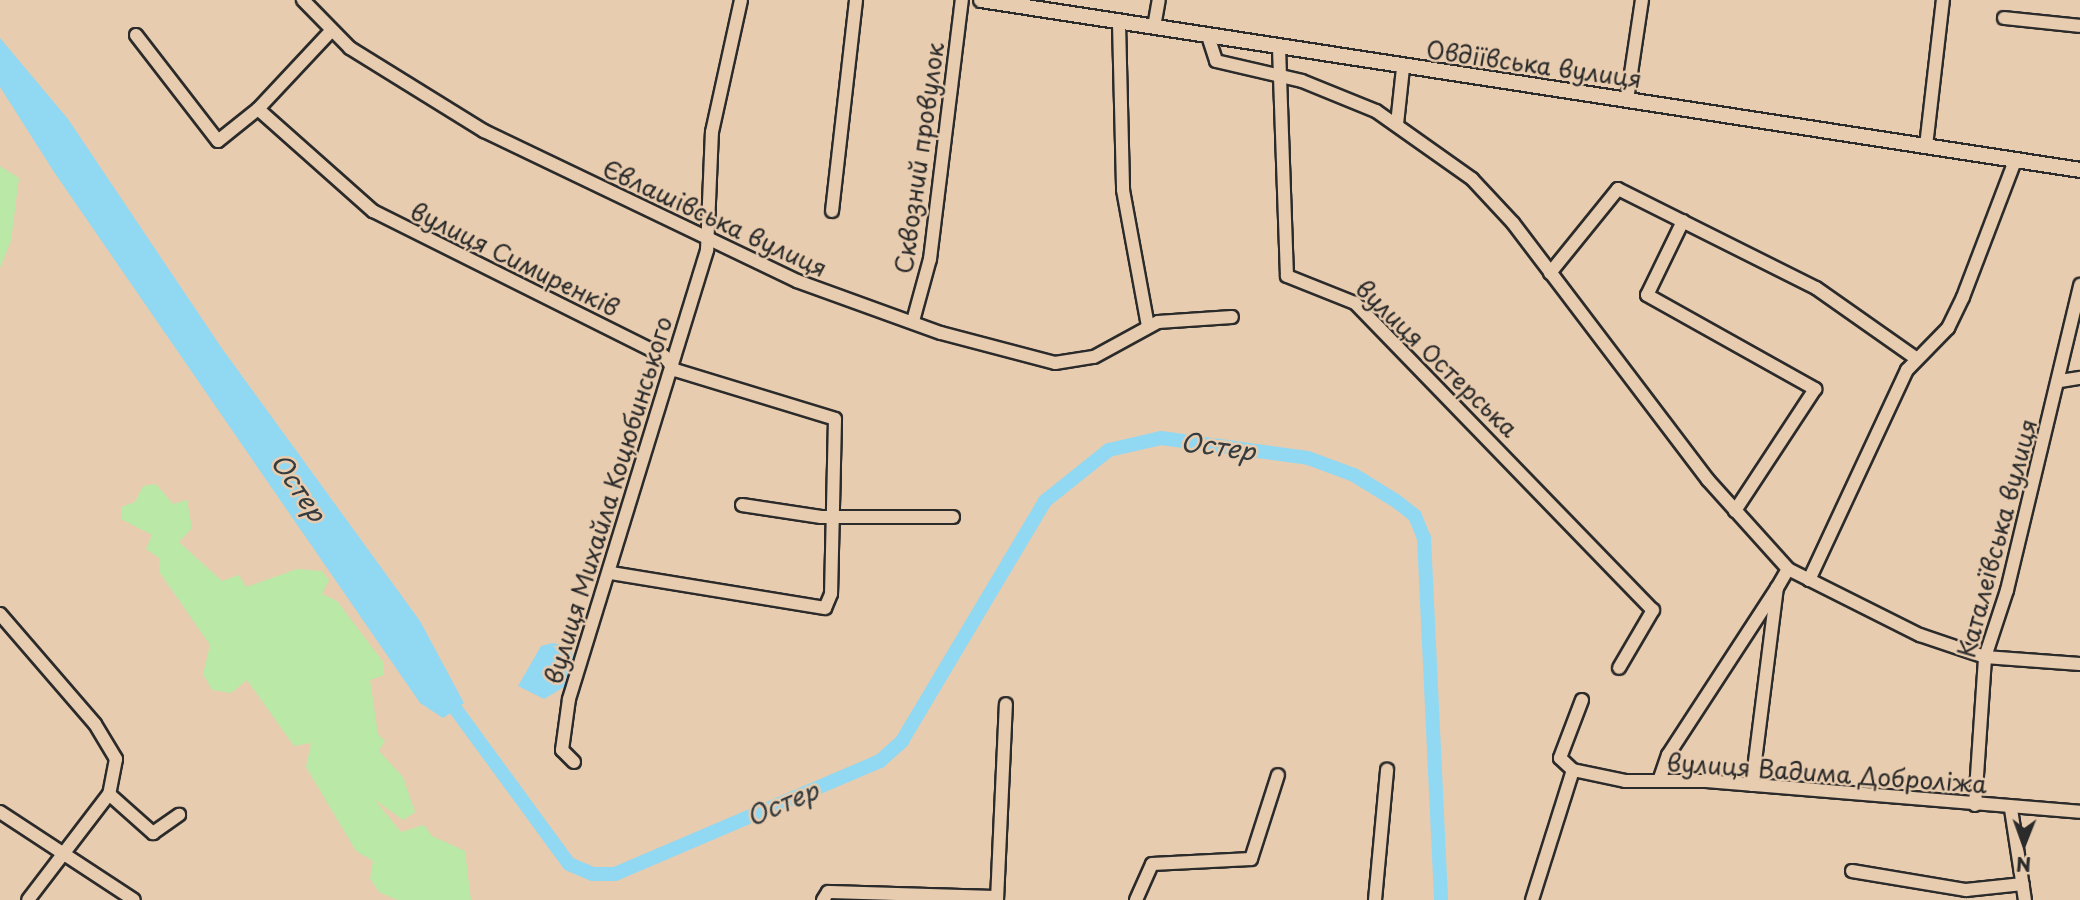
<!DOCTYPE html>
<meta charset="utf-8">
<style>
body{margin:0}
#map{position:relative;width:2080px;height:900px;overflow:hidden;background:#e8ccaf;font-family:"Playpen Sans",sans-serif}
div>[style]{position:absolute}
.green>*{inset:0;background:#b9e8a7}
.water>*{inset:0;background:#91d8f2}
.river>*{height:14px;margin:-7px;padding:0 7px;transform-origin:7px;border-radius:7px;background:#91d8f2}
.roads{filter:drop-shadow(2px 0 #2b2b2b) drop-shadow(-2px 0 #2b2b2b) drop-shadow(0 2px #2b2b2b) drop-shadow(0 -2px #2b2b2b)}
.minor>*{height:12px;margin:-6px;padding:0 6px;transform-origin:6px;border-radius:6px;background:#e8ccaf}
.major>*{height:14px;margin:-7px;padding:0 7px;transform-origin:7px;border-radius:7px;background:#e8ccaf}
span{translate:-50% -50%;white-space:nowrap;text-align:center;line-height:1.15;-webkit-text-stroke:5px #e8ccaf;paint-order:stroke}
.street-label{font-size:24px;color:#2b2b2b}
.water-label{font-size:26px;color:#353c3f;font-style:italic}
.north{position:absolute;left:1989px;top:809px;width:70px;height:70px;-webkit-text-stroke:5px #e8ccaf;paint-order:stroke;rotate:181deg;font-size:19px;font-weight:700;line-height:28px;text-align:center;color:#2b2b2b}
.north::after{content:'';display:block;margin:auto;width:24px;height:32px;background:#2b2b2b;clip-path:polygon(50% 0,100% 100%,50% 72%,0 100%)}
</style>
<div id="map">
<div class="green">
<i style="clip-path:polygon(0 166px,19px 178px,11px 241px,0 268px)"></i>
<i style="clip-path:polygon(156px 484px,173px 504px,187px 500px,192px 528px,179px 542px,222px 581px,239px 575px,246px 587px,297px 569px,322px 571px,329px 580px,322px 594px,337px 601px,384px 663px,384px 675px,370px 680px,378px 734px,385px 741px,379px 751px,403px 777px,415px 812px,403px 820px,374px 799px,401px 832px,424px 825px,432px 836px,465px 851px,471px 900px,397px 900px,379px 892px,370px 879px,373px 861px,356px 851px,306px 767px,311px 743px,294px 746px,247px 680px,231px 693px,212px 690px,203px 674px,210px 645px,160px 573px,159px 558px,146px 549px,152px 535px,121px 519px,121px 507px,135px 502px,143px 486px)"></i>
</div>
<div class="water">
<i style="clip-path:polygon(0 38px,68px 119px,221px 347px,420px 621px,464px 703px,452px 712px,443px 718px,420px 703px,54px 172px,0 87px)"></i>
<i style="clip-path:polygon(553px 643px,571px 647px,574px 663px,564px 687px,544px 699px,518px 686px,541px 646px)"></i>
</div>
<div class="river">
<i style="left:446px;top:696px;width:208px;rotate:53.8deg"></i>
<i style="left:569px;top:864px;width:25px;rotate:23deg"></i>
<i style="left:592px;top:874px;width:23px"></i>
<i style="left:615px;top:874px;width:288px;rotate:-23.1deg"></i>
<i style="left:880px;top:761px;width:30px;rotate:-42deg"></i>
<i style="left:902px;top:741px;width:279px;rotate:-59.2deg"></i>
<i style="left:1045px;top:501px;width:82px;rotate:-38.6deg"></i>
<i style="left:1109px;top:450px;width:53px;rotate:-13deg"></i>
<i style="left:1161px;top:438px;width:148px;rotate:7.7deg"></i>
<i style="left:1308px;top:458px;width:49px;rotate:20.3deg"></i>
<i style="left:1354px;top:475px;width:49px;rotate:31.8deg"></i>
<i style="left:1396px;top:501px;width:24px;rotate:38deg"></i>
<i style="left:1415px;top:516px;width:24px;rotate:68deg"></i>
<i style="left:1424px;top:538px;width:362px;rotate:87.3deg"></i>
</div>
<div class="roads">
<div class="minor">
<i style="left:303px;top:0;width:67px;rotate:45.6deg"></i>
<i style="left:350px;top:48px;width:158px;rotate:31.8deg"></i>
<i style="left:484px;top:131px;width:347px;rotate:25.6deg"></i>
<i style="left:797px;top:281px;width:153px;rotate:19.9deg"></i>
<i style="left:941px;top:333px;width:118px;rotate:14.7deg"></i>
<i style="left:1055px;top:363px;width:39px;rotate:-9deg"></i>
<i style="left:1094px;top:357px;width:73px;rotate:-28.7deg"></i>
<i style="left:1158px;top:322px;width:74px;rotate:-3.9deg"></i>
<i style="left:2004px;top:18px;width:76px;rotate:6deg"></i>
<i style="left:1119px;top:23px;width:167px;rotate:88.6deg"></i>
<i style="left:1123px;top:190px;width:138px;rotate:79.6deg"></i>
<i style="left:1154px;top:27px;width:27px;rotate:-80deg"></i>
<i style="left:136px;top:35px;width:134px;rotate:52.3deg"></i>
<i style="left:218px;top:141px;width:51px;rotate:-38.7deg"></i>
<i style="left:258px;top:109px;width:105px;rotate:-46.9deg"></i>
<i style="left:1208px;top:36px;width:26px;rotate:72deg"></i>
<i style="left:1216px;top:61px;width:88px;rotate:13.1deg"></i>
<i style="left:1302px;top:81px;width:80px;rotate:22.1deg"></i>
<i style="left:1376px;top:111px;width:118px;rotate:35.3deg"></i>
<i style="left:1472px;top:179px;width:60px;rotate:47deg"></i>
<i style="left:1513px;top:223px;width:323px;rotate:52.8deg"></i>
<i style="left:1708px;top:480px;width:120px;rotate:48deg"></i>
<i style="left:1788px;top:569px;width:148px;rotate:26.6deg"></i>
<i style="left:1920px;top:635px;width:69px;rotate:18.7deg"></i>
<i style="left:1985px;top:657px;width:95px;rotate:4.2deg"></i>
<i style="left:1279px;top:48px;width:228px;rotate:88deg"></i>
<i style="left:1287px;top:276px;width:73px;rotate:21.7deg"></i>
<i style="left:1355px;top:303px;width:428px;rotate:45.9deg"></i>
<i style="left:1653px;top:610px;width:67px;rotate:120.4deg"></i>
<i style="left:1627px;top:100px;width:101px;rotate:-81.5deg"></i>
<i style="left:258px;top:109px;width:154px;rotate:41.6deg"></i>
<i style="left:373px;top:211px;width:325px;rotate:26.5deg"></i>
<i style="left:664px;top:356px;width:18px;rotate:52deg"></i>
<i style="left:675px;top:370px;width:167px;rotate:17deg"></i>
<i style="left:835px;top:419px;width:175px;rotate:91.3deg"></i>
<i style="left:831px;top:594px;width:15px;rotate:113deg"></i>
<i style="left:825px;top:608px;width:217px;rotate:-170.7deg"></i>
<i style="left:1397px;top:124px;width:56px;rotate:-83.9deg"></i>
<i style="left:1926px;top:146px;width:147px;rotate:-83.4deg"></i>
<i style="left:832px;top:211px;width:212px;rotate:-83.5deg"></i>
<i style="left:1683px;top:221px;width:82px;rotate:115.9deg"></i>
<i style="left:1647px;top:295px;width:193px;rotate:29.2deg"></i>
<i style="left:1815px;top:389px;width:146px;rotate:123.3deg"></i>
<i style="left:1550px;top:273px;width:108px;rotate:-51deg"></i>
<i style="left:1618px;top:189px;width:221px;rotate:26.6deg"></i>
<i style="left:1816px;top:288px;width:123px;rotate:35.1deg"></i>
<i style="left:913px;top:321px;width:64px;rotate:-74.7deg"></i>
<i style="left:930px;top:259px;width:261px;rotate:-83deg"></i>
<i style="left:2060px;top:381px;width:20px;rotate:-9deg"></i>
<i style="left:742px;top:505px;width:80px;rotate:8.6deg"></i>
<i style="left:821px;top:517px;width:132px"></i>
<i style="left:1809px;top:580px;width:232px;rotate:-65deg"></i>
<i style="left:1907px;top:370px;width:59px;rotate:-45.7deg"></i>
<i style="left:1948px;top:328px;width:34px;rotate:-64deg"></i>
<i style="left:1963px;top:297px;width:146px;rotate:-69.1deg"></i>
<i style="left:0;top:614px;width:145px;rotate:49.2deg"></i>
<i style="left:95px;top:724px;width:41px;rotate:59deg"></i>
<i style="left:116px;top:759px;width:36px;rotate:101deg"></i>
<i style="left:109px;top:794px;width:133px;rotate:127.4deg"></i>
<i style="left:1582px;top:700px;width:62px;rotate:110.8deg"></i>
<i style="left:1560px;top:758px;width:18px;rotate:43deg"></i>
<i style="left:1573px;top:770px;width:53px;rotate:11.9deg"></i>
<i style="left:1625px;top:781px;width:81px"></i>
<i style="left:1706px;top:781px;width:375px;rotate:4.7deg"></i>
<i style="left:574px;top:762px;width:17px;rotate:-135deg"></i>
<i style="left:562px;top:750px;width:51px;rotate:-82.2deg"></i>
<i style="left:569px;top:699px;width:470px;rotate:-72.9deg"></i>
<i style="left:707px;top:250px;width:118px;rotate:-87.6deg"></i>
<i style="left:712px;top:132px;width:135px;rotate:-77.6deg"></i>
<i style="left:1659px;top:781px;width:28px;rotate:-71deg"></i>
<i style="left:1668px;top:755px;width:199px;rotate:-56.9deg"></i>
<i style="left:1752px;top:785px;width:199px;rotate:-82.8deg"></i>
<i style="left:1777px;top:588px;width:22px;rotate:-60deg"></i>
<i style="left:109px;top:794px;width:59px;rotate:41.6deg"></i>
<i style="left:153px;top:833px;width:32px;rotate:-35deg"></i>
<i style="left:1975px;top:805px;width:148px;rotate:-86.1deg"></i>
<i style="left:1985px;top:657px;width:71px;rotate:-71.8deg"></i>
<i style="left:2007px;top:590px;width:314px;rotate:-76.5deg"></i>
<i style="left:2011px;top:809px;width:92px;rotate:81.3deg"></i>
<i style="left:0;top:812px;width:160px;rotate:33.3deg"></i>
<i style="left:1852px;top:871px;width:116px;rotate:9.5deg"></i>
<i style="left:1966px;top:890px;width:57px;rotate:-6deg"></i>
<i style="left:823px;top:900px;width:9px;rotate:-58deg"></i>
<i style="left:828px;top:892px;width:169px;rotate:1.7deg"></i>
<i style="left:997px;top:900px;width:196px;rotate:-87.4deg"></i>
<i style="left:1136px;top:900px;width:39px;rotate:-66deg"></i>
<i style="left:1152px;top:864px;width:99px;rotate:-2.9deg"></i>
<i style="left:1251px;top:859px;width:88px;rotate:-72.2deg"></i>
<i style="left:1375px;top:900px;width:131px;rotate:-84.7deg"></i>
<i style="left:1532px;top:900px;width:136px;rotate:-72.5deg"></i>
</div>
<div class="major">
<i style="left:981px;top:0;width:1112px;rotate:8.79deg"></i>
</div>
</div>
<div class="street-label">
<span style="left:1534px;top:64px;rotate:8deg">Овдіївська вулиця</span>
<span style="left:919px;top:158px;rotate:-82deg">Сквозний провулок</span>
<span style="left:715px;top:218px;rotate:25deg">Євлашівська вулиця</span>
<span style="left:515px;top:259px;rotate:26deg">вулиця Симиренків</span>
<span style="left:1437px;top:358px;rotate:44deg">вулиця Остерська</span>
<span style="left:608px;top:500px;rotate:-73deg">вулиця Михайла Коцюбинського</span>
<span style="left:1997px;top:538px;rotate:-75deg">Каталеївська вулиця</span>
<span style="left:1827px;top:773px;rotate:4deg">вулиця Вадима Доброліжа</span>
</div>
<div class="water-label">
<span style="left:1218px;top:446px;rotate:8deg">Остер</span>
<span style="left:299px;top:487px;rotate:56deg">Остер</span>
<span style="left:782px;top:803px;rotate:-23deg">Остер</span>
</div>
<div class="north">N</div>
</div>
